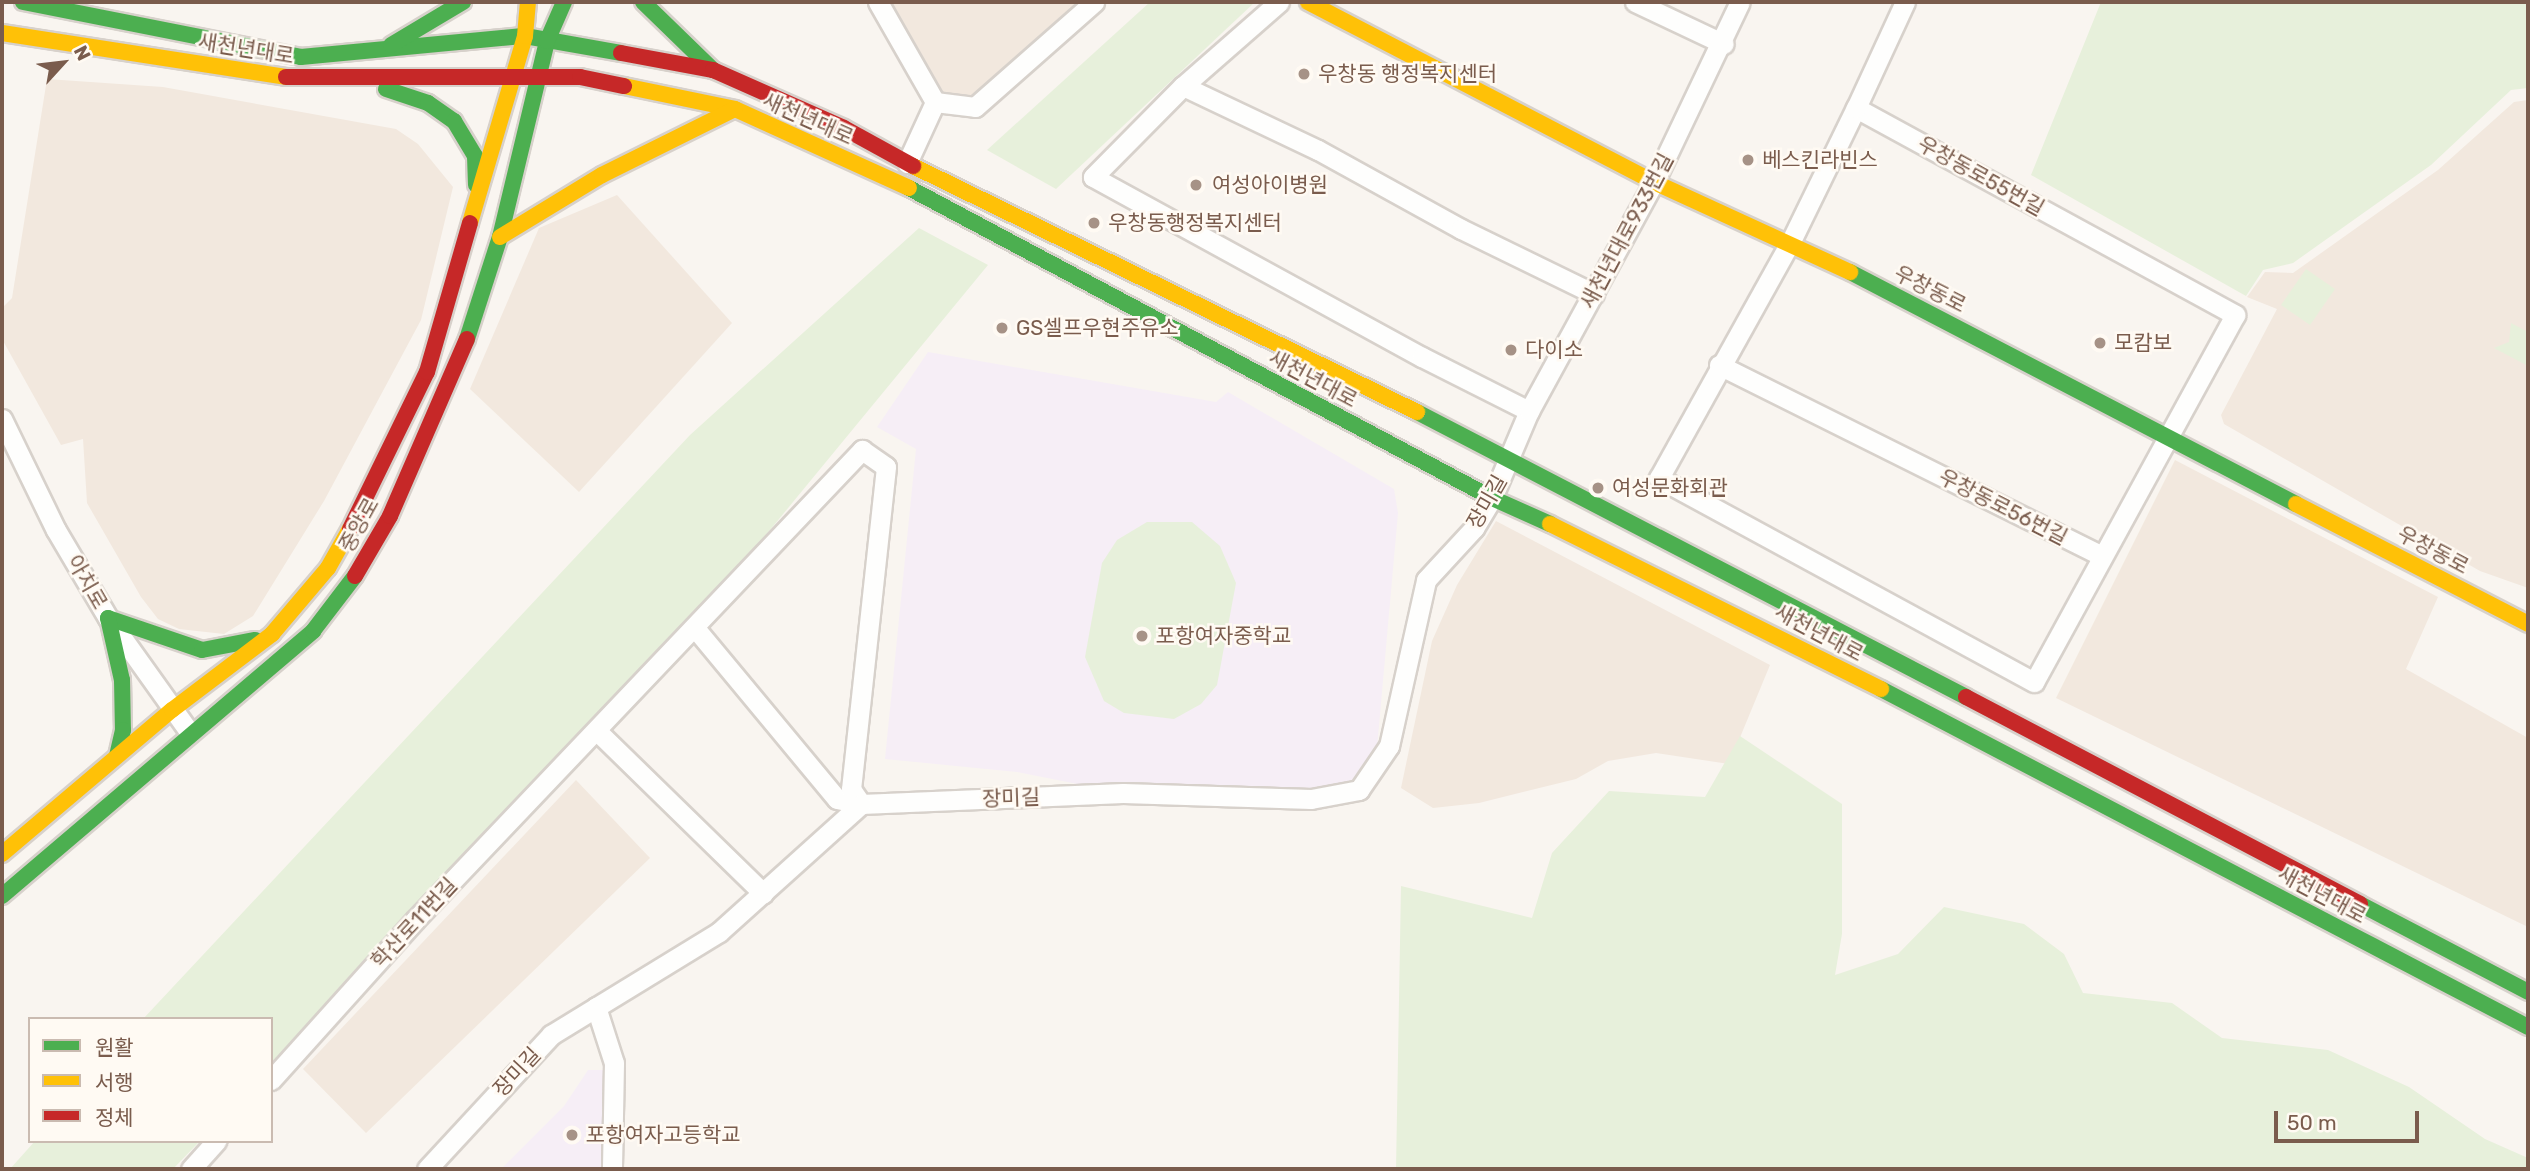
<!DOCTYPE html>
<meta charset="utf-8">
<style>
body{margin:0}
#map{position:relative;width:2530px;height:1171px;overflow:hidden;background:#f9f5f0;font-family:Rubik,"Noto Sans KR",sans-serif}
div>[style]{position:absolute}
.residential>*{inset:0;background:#f2e8de}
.education>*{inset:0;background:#f6eef6}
.green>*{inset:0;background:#e7f0db}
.roads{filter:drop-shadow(2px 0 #d7d1cb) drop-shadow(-2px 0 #d7d1cb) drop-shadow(0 2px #d7d1cb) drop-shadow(0 -2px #d7d1cb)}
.street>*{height:19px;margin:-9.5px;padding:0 9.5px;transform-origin:9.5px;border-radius:9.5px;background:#fefefd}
.fast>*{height:16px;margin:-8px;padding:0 8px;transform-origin:8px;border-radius:8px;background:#4caf50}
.slow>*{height:16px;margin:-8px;padding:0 8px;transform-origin:8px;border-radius:8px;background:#ffc107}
.jam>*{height:16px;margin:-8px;padding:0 8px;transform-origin:8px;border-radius:8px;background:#c62828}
.dots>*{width:19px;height:19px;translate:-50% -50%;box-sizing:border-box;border:4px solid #fffaf3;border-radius:50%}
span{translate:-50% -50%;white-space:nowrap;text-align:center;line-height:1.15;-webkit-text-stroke:5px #fffaf3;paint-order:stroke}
.street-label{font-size:21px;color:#7a5c4d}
.poi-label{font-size:21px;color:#7a5c4d}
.left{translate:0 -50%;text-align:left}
.frame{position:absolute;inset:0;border:4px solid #7a5c4d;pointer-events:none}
.legend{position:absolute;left:28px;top:1017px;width:245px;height:126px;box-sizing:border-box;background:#fffaf3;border:2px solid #cabbb1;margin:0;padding:9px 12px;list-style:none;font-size:21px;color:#7a5c4d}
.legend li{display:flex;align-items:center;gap:14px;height:35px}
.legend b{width:35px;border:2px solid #cabbb1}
.north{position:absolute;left:28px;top:28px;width:70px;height:70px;-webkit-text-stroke:5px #fffaf3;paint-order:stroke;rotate:63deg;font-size:19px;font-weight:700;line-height:28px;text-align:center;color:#7a5c4d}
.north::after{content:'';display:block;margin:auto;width:24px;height:32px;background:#7a5c4d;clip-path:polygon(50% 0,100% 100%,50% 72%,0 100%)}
.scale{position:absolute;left:2274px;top:1111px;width:145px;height:32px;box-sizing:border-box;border:4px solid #7a5c4d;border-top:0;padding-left:9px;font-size:21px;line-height:24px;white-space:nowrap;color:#7a5c4d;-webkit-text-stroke:5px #fffaf3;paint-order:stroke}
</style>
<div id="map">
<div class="residential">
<i style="clip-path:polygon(878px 2px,1094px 2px,975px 107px,935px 102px)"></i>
<i style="clip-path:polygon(47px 79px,163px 87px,396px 129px,418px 144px,453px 187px,421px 320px,324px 501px,253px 616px,224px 634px,179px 629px,158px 619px,141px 597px,87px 503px,83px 439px,61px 445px,2px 339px,2px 308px,12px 298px)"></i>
<i style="clip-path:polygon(2528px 100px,2528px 588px,2480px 571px,2224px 424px,2221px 415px,2277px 309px,2247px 297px,2265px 272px,2293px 273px,2438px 170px,2514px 102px)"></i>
<i style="clip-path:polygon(617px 195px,732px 323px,579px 492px,470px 389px,539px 228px)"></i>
<i style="clip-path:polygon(2175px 460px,2438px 597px,2406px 669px,2528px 738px,2528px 927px,2056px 698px)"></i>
<i style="clip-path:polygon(1496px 521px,1770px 665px,1729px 764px,1656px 753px,1608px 761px,1576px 779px,1479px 803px,1433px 808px,1401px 788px,1432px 641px,1457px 585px)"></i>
<i style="clip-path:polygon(576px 780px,650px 858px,366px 1133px,303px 1069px)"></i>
</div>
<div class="education">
<i style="clip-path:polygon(928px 352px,1216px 402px,1228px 392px,1394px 489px,1398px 513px,1376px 759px,1359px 790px,1123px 793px,1017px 772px,885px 759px,916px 449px,877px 427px)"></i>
<i style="clip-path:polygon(588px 1070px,609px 1070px,606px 1169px,501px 1169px,564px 1106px)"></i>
</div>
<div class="green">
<i style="clip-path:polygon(1150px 2px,1255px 2px,1056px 189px,987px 150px)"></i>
<i style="clip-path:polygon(2101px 2px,2528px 2px,2528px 88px,2511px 90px,2431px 165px,2293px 263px,2263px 270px,2246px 296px,2031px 175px)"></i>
<i style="clip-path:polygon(919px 228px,988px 265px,635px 694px,271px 1068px,271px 1019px,143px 1019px,690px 435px)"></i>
<i style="clip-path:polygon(2306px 269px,2335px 289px,2310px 325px,2281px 305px)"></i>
<i style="clip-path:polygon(2511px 323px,2528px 332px,2528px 366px,2494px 348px,2509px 342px)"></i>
<i style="clip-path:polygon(1147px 522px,1192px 522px,1220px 546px,1236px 583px,1217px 685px,1201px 704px,1174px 719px,1124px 713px,1104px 701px,1085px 657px,1102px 563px,1117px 540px)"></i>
<i style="clip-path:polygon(1740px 736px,1842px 804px,1842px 934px,1835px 975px,1898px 954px,1944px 907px,2024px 924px,2064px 954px,2083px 993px,2172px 1003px,2222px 1038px,2328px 1050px,2409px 1087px,2485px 1139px,2528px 1158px,2528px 1169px,1396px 1169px,1401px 886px,1532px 918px,1552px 853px,1609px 791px,1705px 797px)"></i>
<i style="clip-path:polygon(35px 1141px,200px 1141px,173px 1169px,10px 1169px)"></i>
</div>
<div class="roads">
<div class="street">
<i style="left:878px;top:2px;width:115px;rotate:60.3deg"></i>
<i style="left:935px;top:102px;width:40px;rotate:7.1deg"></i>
<i style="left:975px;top:107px;width:159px;rotate:-41.4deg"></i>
<i style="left:1279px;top:2px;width:128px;rotate:138.8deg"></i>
<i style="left:1183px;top:86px;width:128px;rotate:134.7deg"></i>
<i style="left:1093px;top:177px;width:375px;rotate:28.7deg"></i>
<i style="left:1422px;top:357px;width:120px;rotate:26.8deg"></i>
<i style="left:1635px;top:2px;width:98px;rotate:25.3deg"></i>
<i style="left:1183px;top:86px;width:149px;rotate:25.4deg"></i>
<i style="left:1318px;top:150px;width:163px;rotate:28.9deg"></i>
<i style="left:1461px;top:229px;width:148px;rotate:26deg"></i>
<i style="left:1856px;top:108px;width:432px;rotate:28.6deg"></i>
<i style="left:2235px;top:315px;width:418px;rotate:118.7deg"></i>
<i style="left:2034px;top:682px;width:427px;rotate:-151.5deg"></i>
<i style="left:1659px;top:478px;width:271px;rotate:-60.9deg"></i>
<i style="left:1791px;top:241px;width:148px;rotate:-64deg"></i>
<i style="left:1856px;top:108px;width:117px;rotate:-65.2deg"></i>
<i style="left:907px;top:163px;width:67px;rotate:-65.3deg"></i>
<i style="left:1719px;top:365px;width:426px;rotate:26.5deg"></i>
<i style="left:2px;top:419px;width:123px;rotate:64.1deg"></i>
<i style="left:56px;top:530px;width:102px;rotate:59.4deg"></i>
<i style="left:108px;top:618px;width:141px;rotate:54.5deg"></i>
<i style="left:695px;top:628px;width:222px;rotate:50.3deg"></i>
<i style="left:837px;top:799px;width:25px;rotate:12deg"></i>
<i style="left:861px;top:804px;width:262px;rotate:-2.4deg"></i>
<i style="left:1123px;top:793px;width:188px;rotate:1.8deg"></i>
<i style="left:1311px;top:799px;width:49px;rotate:-10.6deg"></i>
<i style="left:1359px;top:790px;width:53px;rotate:-55.7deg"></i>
<i style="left:1389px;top:746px;width:170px;rotate:-77.4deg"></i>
<i style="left:1426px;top:580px;width:71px;rotate:-47.3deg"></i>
<i style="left:1474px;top:528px;width:35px;rotate:-59deg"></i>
<i style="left:1492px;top:498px;width:95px;rotate:-67deg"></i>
<i style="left:1529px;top:411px;width:261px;rotate:-61.4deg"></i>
<i style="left:1654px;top:182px;width:199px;rotate:-64.5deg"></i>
<i style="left:598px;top:732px;width:231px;rotate:44.3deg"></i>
<i style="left:596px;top:1007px;width:59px;rotate:72.2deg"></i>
<i style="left:614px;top:1063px;width:106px;rotate:91.1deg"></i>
<i style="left:271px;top:1080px;width:215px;rotate:-48deg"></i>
<i style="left:415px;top:920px;width:649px;rotate:-46.44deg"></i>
<i style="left:862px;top:450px;width:29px;rotate:35deg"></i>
<i style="left:886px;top:467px;width:324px;rotate:96.2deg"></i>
<i style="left:851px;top:789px;width:18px;rotate:56deg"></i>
<i style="left:191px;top:1169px;width:38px;rotate:-48deg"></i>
<i style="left:427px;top:1169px;width:183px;rotate:-47.2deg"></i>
<i style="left:551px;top:1035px;width:197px;rotate:-31.5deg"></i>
<i style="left:719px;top:932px;width:191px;rotate:-42deg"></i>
</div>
<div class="fast">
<i style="left:23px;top:2px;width:283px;rotate:11.2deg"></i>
<i style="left:301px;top:57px;width:225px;rotate:-5.4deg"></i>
<i style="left:525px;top:36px;width:97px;rotate:10deg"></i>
<i style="left:643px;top:2px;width:98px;rotate:44.2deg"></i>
<i style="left:391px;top:45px;width:84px;rotate:-30.8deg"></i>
<i style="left:386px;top:89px;width:44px;rotate:18.4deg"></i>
<i style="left:428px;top:103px;width:32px;rotate:35deg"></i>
<i style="left:454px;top:121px;width:41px;rotate:59deg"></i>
<i style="left:475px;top:156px;width:29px;rotate:88deg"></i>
<i style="left:909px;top:188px;width:660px;rotate:28deg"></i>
<i style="left:1492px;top:498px;width:64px;rotate:24.1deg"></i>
<i style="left:1850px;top:272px;width:503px;rotate:27.48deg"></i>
<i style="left:467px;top:339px;width:107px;rotate:-72.1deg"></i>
<i style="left:500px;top:237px;width:202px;rotate:-76.5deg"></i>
<i style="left:547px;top:41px;width:43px;rotate:-66.4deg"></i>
<i style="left:1417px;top:412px;width:619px;rotate:27.43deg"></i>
<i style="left:108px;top:618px;width:99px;rotate:18.8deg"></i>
<i style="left:202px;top:650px;width:54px;rotate:-10.7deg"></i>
<i style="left:108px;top:618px;width:64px;rotate:77.3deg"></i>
<i style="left:122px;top:680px;width:50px;rotate:88.9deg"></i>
<i style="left:123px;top:730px;width:26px;rotate:103deg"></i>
<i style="left:1881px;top:689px;width:730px;rotate:27.58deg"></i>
<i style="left:2px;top:896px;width:409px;rotate:-40.4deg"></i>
<i style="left:313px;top:631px;width:69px;rotate:-52.6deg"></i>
<i style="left:2360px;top:904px;width:190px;rotate:27.6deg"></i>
</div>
<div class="slow">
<i style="left:1308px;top:2px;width:390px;rotate:27.5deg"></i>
<i style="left:1654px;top:182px;width:216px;rotate:24.7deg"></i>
<i style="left:2px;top:33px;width:287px;rotate:8.8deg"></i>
<i style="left:624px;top:86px;width:113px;rotate:11.7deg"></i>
<i style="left:735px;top:109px;width:191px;rotate:24.4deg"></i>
<i style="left:913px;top:166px;width:561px;rotate:26.02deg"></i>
<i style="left:470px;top:223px;width:195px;rotate:-73.6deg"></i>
<i style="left:525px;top:36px;width:34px;rotate:-85deg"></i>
<i style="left:500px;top:237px;width:119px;rotate:-31.3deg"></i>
<i style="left:602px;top:175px;width:148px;rotate:-26.4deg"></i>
<i style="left:2296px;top:504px;width:261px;rotate:27.3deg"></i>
<i style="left:1550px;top:524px;width:370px;rotate:26.5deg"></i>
<i style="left:2px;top:854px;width:223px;rotate:-40.3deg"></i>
<i style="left:172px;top:710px;width:126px;rotate:-37.2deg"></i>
<i style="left:272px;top:634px;width:87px;rotate:-49.7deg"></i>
<i style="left:328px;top:568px;width:45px;rotate:-60.6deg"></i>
</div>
<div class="jam">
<i style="left:621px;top:53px;width:94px;rotate:10.5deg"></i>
<i style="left:713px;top:70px;width:143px;rotate:23.9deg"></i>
<i style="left:844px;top:128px;width:79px;rotate:28.8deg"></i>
<i style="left:286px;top:77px;width:294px"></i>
<i style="left:580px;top:77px;width:45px;rotate:11.6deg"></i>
<i style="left:350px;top:529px;width:175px;rotate:-63.9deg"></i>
<i style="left:427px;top:372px;width:155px;rotate:-73.9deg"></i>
<i style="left:355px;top:576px;width:69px;rotate:-59.7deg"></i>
<i style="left:390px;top:516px;width:193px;rotate:-66.5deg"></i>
<i style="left:1966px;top:697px;width:445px;rotate:27.7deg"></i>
</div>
</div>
<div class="dots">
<i style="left:1304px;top:74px;background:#a69286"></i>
<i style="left:1748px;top:160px;background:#a69286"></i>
<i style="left:1196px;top:185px;background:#a69286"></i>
<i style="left:1094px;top:223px;background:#a69286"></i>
<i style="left:1002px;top:328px;background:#a69286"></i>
<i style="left:2100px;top:343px;background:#a69286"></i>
<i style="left:1511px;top:350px;background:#a69286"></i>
<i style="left:1598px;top:488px;background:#a69286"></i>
<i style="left:1142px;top:636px;background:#a69286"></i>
<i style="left:572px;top:1135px;background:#a69286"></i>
</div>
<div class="street-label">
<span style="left:246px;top:49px;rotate:9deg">새천년대로</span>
<span style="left:808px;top:119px;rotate:24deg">새천년대로</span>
<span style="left:1981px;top:176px;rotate:29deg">우창동로55번길</span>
<span style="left:1627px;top:231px;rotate:-62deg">새천년대로933번길</span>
<span style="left:1930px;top:289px;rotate:27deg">우창동로</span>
<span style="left:1313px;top:379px;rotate:28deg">새천년대로</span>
<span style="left:1487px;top:502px;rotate:-60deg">장미길</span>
<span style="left:2003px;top:507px;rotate:27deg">우창동로56번길</span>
<span style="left:359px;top:525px;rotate:-61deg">중앙로</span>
<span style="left:2433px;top:550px;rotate:28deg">우창동로</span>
<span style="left:87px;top:582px;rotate:60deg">아치로</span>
<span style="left:1819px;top:633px;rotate:28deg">새천년대로</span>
<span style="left:1011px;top:798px;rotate:-2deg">장미길</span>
<span style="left:2322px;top:895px;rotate:28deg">새천년대로</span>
<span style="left:414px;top:923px;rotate:-47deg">학산로11번길</span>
<span style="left:517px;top:1072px;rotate:-47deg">장미길</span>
</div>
<div class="poi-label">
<span class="left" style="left:1318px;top:74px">우창동 행정복지센터</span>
<span class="left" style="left:1762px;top:160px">베스킨라빈스</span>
<span class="left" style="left:1212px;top:185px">여성아이병원</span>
<span class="left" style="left:1108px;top:223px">우창동행정복지센터</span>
<span class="left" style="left:1016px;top:328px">GS셀프우현주유소</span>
<span class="left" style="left:2114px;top:343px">모캄보</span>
<span class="left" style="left:1525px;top:350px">다이소</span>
<span class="left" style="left:1612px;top:488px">여성문화회관</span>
<span class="left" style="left:1156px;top:636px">포항여자중학교</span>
<span class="left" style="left:586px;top:1135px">포항여자고등학교</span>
</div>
<div class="frame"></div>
<ul class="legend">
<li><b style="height:9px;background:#4caf50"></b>원활</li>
<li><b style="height:9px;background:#ffc107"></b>서행</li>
<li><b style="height:9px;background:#c62828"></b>정체</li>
</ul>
<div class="north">N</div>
<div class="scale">50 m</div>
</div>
